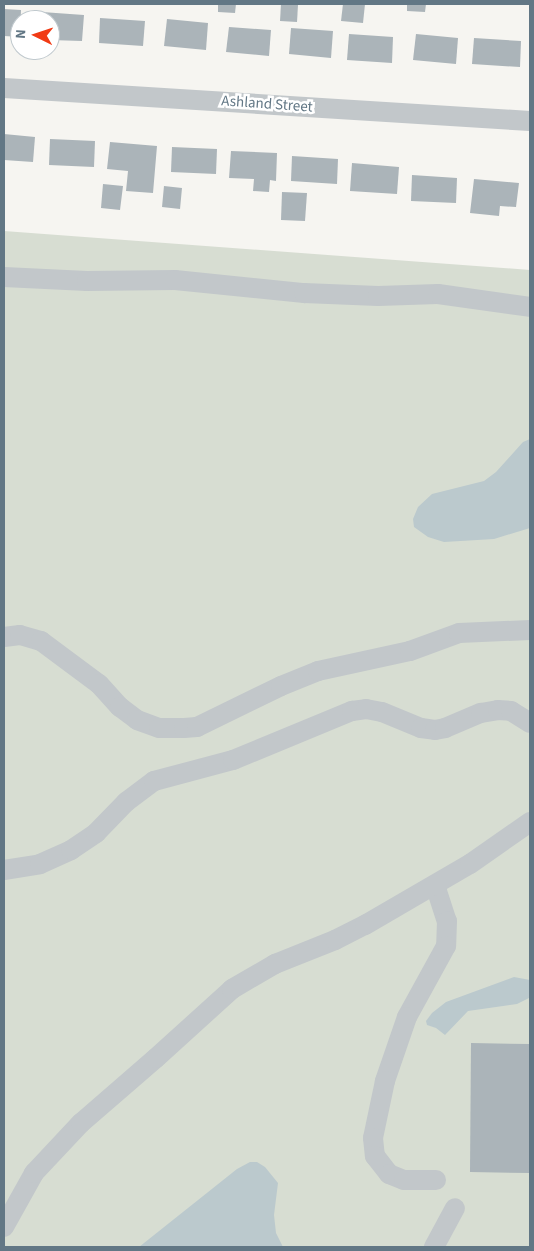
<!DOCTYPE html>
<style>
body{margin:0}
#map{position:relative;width:534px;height:1251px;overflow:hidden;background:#f6f5f1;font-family:"Source Sans 3",sans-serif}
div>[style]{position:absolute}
.green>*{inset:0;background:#d7ddd2}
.water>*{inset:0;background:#bbc9cd}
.building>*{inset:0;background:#abb4b9}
.minor>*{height:20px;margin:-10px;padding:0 10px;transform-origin:10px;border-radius:10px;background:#c2c7ca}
span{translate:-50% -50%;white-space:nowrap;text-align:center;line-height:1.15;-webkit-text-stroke:5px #fff;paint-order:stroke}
.street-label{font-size:15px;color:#627785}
.frame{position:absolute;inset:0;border:5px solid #627785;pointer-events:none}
.north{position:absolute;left:10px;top:10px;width:50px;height:50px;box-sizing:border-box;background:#fff;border:1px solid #c0c9ce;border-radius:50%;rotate:274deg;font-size:14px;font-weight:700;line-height:20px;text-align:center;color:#627785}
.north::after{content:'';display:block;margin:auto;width:18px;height:22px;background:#f13b15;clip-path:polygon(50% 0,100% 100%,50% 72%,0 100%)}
</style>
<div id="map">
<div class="green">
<i style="clip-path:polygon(4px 231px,530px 270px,530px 1247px,4px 1247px)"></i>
</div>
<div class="water">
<i style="clip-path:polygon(530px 439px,530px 528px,494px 539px,444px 542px,428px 537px,414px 527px,413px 519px,418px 507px,432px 494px,484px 481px,496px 472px,523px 442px)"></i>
<i style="clip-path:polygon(514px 977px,530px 980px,529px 998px,517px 1004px,468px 1011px,445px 1035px,436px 1028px,427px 1025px,426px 1021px,432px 1013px,446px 1002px)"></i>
<i style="clip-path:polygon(250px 1162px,257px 1162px,265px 1167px,278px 1183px,274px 1215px,276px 1233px,283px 1247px,139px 1247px,237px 1169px)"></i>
</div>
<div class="building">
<i style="clip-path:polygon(218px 4px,236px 4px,235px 13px,218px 12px)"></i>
<i style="clip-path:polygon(281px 4px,298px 5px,297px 22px,280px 21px)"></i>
<i style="clip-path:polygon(343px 4px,365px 4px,363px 23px,341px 21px)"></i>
<i style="clip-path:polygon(407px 4px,426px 4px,425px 12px,407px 11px)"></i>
<i style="clip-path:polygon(4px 9px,21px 10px,20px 37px,4px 36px)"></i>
<i style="clip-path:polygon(42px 12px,84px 15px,82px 41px,50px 40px,50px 20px,41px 20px)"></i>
<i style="clip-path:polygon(100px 18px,145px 21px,143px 46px,99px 43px)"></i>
<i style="clip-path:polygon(167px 19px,208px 23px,206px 50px,164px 46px)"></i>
<i style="clip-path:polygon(229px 27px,271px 30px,269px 56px,226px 52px)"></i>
<i style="clip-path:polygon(291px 28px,333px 31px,331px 58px,289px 54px)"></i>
<i style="clip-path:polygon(349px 34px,393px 37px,392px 63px,347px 60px)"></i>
<i style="clip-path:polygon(416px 34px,458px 38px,456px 64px,413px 60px)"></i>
<i style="clip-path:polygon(474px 38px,521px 41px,520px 67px,472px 64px)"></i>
<i style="clip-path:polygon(4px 134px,35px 137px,33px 162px,4px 160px)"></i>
<i style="clip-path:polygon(50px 139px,95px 141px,94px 167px,49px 165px)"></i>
<i style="clip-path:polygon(110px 142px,157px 146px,153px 193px,126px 191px,128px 171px,107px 169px)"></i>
<i style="clip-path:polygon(172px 147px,217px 149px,216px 174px,171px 172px)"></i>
<i style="clip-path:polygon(231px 151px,277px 153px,276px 181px,270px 180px,269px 192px,253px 191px,254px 179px,229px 178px)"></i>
<i style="clip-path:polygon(292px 156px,338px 159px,337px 184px,291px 181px)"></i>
<i style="clip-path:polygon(352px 163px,399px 167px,397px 194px,350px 191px)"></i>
<i style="clip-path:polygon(412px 175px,457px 178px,456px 203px,411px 201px)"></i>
<i style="clip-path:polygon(474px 179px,519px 183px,516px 207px,500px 206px,499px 216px,470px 213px)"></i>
<i style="clip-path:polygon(103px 184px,123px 186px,120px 210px,101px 208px)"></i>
<i style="clip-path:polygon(164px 186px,182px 188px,180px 209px,162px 207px)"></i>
<i style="clip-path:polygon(282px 192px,307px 193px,305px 221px,281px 220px)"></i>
<i style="clip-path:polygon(471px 1043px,530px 1044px,530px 1173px,470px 1172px)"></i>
</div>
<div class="minor">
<i style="left:4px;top:88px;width:527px;rotate:3.59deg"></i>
<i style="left:4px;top:277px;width:83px;rotate:2.8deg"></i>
<i style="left:87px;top:281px;width:88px;rotate:-0.7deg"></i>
<i style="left:175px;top:280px;width:130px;rotate:5.8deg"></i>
<i style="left:304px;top:293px;width:74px;rotate:2.3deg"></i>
<i style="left:378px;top:296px;width:60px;rotate:-1.9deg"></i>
<i style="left:438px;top:294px;width:93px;rotate:8deg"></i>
<i style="left:4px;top:637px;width:16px;rotate:-7deg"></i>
<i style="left:20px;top:635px;width:22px;rotate:16deg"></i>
<i style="left:41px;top:641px;width:72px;rotate:36.6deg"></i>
<i style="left:99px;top:684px;width:31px;rotate:48deg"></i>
<i style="left:120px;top:707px;width:21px;rotate:37deg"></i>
<i style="left:137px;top:720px;width:23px;rotate:20deg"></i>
<i style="left:159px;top:728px;width:25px"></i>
<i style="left:184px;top:728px;width:13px;rotate:-4deg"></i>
<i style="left:197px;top:727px;width:93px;rotate:-26deg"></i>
<i style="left:281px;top:686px;width:40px;rotate:-22deg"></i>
<i style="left:318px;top:671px;width:94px;rotate:-12.3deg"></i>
<i style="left:410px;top:651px;width:52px;rotate:-20.2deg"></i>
<i style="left:459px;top:633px;width:71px;rotate:-2.4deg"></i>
<i style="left:4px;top:870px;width:36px;rotate:-9deg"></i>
<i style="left:40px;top:864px;width:34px;rotate:-24deg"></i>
<i style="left:71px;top:850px;width:30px;rotate:-34deg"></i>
<i style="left:96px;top:833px;width:43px;rotate:-45.9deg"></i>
<i style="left:126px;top:802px;width:35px;rotate:-37deg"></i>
<i style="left:154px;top:781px;width:82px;rotate:-14.9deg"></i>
<i style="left:233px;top:760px;width:129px;rotate:-22.4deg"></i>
<i style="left:352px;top:711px;width:14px;rotate:-8deg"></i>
<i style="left:366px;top:709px;width:16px;rotate:11deg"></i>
<i style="left:382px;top:712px;width:42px;rotate:22.3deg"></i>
<i style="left:421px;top:728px;width:14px;rotate:8deg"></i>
<i style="left:435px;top:730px;width:10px;rotate:-11deg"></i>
<i style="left:445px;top:728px;width:39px;rotate:-23deg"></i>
<i style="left:481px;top:713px;width:17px;rotate:-10deg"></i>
<i style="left:498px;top:710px;width:13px;rotate:4deg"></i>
<i style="left:511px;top:711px;width:22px;rotate:32deg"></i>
<i style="left:435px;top:885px;width:38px;rotate:72deg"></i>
<i style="left:447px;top:921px;width:25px;rotate:92deg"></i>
<i style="left:446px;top:946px;width:81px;rotate:118.8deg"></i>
<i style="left:407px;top:1017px;width:68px;rotate:109deg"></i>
<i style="left:385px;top:1081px;width:58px;rotate:101.9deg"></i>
<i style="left:373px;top:1138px;width:18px;rotate:84deg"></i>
<i style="left:375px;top:1156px;width:23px;rotate:52deg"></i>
<i style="left:389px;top:1174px;width:16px;rotate:22deg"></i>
<i style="left:404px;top:1180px;width:32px"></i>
<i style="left:4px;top:1227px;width:62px;rotate:-60.9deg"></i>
<i style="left:34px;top:1173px;width:69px;rotate:-46.8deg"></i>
<i style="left:81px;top:1123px;width:99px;rotate:-40.9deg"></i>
<i style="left:156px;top:1058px;width:103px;rotate:-42.2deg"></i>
<i style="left:232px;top:989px;width:50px;rotate:-30.2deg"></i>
<i style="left:275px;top:964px;width:65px;rotate:-21.8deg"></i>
<i style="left:335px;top:940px;width:34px;rotate:-27deg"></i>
<i style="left:365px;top:925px;width:121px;rotate:-30.2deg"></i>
<i style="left:470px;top:864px;width:73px;rotate:-35deg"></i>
<i style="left:434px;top:1247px;width:44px;rotate:-61.7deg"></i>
</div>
<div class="street-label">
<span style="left:267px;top:104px;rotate:4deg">Ashland Street</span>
</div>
<div class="frame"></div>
<div class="north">N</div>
</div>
